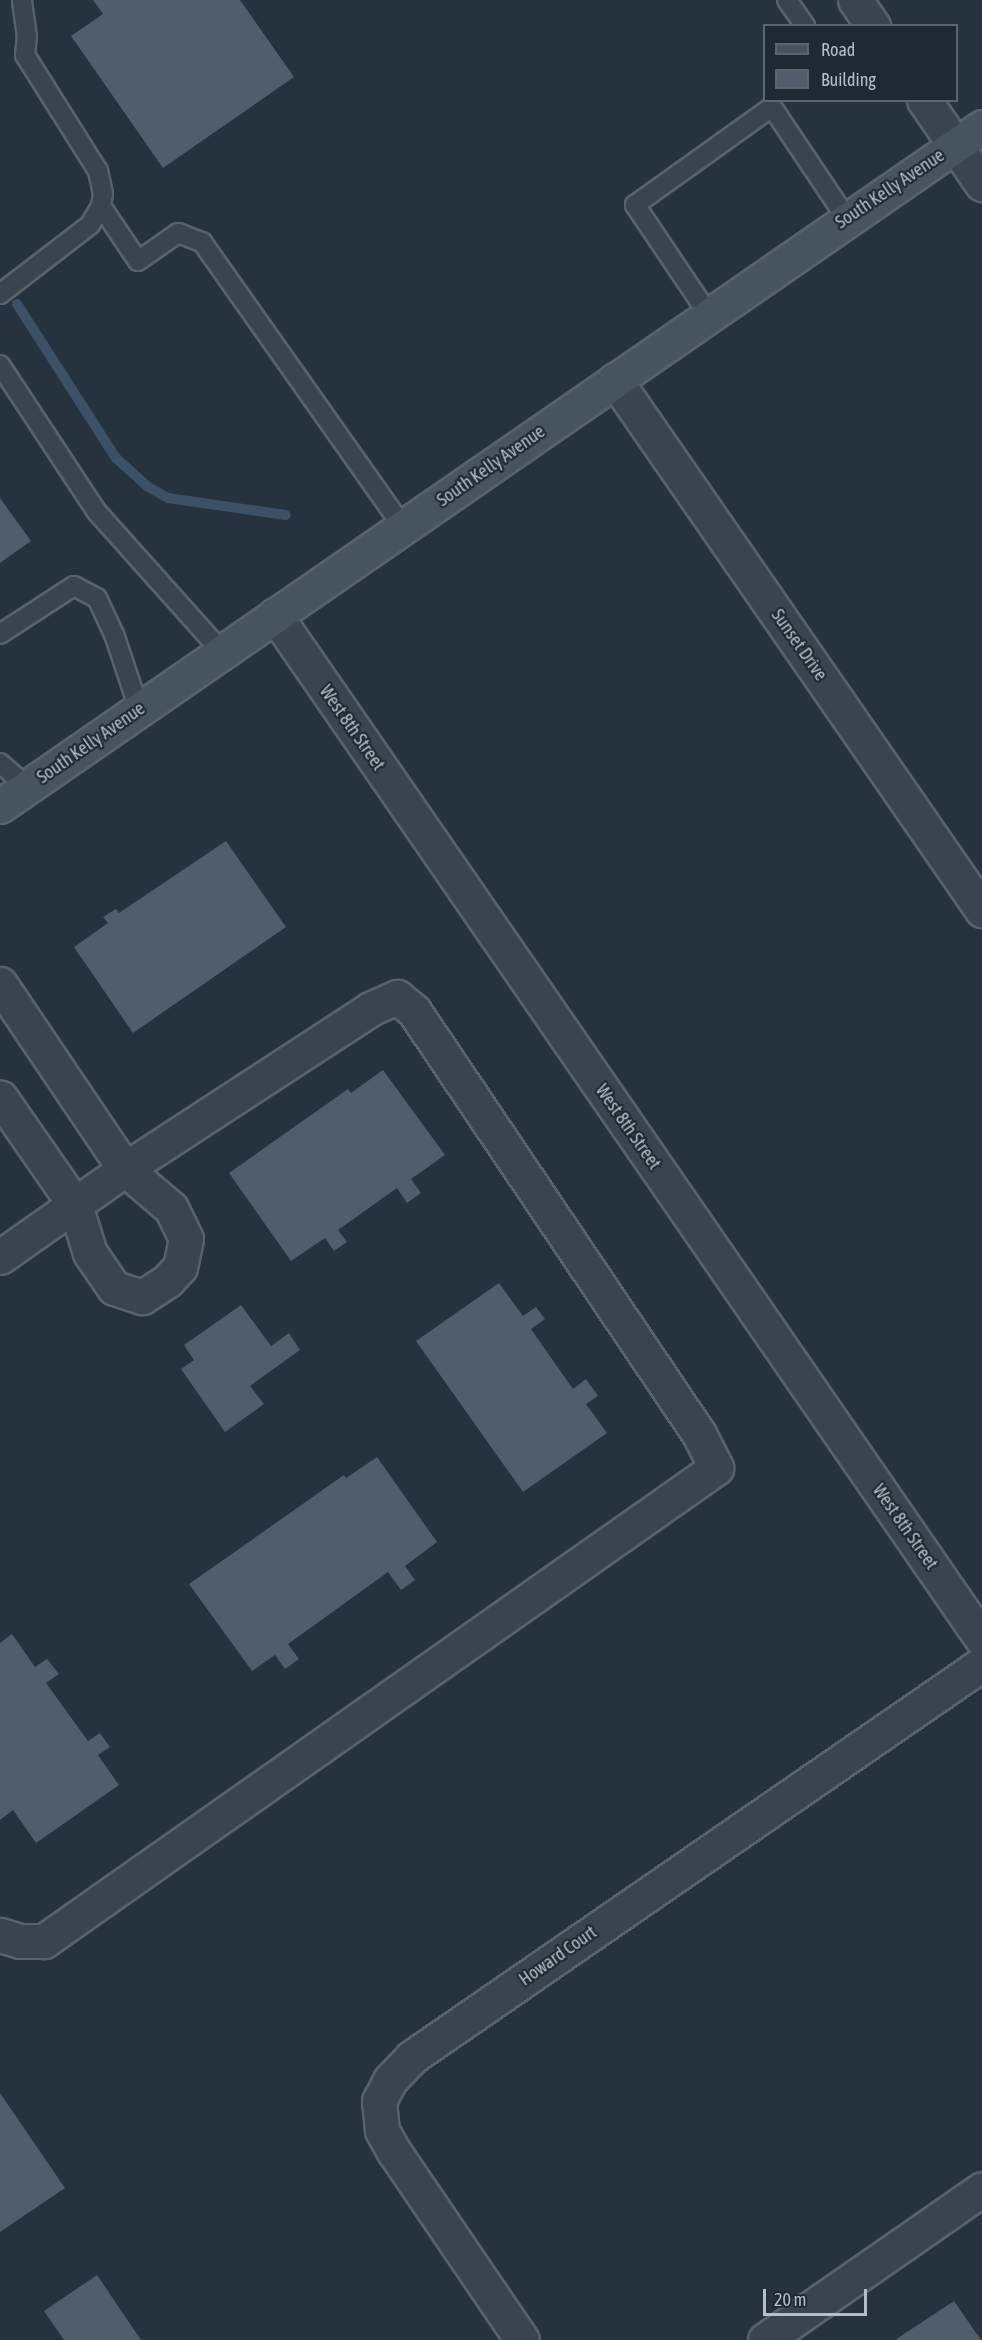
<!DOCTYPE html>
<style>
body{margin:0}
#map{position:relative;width:982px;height:2340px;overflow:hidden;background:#26323d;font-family:"Asap Condensed",sans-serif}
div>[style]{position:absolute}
.stream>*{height:10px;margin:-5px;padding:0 5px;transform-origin:5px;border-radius:5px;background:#3c5165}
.building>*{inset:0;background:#515d6b}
.roads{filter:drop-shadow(2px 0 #58626b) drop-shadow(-2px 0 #58626b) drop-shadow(0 2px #58626b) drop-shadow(0 -2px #58626b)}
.lane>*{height:18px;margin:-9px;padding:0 9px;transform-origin:9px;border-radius:9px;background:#3a444e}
.street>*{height:33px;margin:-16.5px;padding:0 16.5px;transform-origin:16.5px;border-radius:16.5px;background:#3a444e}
.secondary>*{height:33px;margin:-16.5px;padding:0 16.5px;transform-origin:16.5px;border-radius:16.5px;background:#485360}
span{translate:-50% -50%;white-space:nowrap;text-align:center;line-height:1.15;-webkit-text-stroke:4.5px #1f2933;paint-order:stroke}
.street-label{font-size:18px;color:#b6bfc8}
.legend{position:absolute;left:763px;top:24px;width:195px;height:78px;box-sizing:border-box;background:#1f2933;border:2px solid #5b656f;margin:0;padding:8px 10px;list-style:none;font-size:18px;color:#b6bfc8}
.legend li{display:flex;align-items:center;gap:12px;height:30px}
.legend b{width:30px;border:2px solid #5b656f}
.scale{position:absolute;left:763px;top:2289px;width:104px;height:27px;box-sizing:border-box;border:3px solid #b6bfc8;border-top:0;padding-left:8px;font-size:18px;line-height:21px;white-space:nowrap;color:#b6bfc8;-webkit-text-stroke:4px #1f2933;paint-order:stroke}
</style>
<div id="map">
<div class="stream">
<i style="left:17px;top:304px;width:183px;rotate:57.3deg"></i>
<i style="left:116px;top:458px;width:42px;rotate:42.1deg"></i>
<i style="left:147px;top:486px;width:24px;rotate:30deg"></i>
<i style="left:168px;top:498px;width:119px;rotate:8.2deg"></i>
</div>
<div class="building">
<i style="clip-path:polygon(93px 0,240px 0,294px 77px,163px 168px,71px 36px,103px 14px)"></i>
<i style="clip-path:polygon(0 498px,31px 541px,0 563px)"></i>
<i style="clip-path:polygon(226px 841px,286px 927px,133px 1033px,74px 947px,108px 923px,103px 917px,116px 909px,119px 913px)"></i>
<i style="clip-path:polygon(383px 1070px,445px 1155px,411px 1179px,421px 1193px,407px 1203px,397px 1188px,338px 1230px,347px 1242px,334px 1251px,325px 1238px,291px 1261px,229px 1173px,348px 1089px,351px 1093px)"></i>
<i style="clip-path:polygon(499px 1283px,523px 1316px,536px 1307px,545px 1319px,531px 1329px,573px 1389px,586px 1379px,598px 1396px,586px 1404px,607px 1433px,523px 1492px,416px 1341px)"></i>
<i style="clip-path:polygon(241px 1305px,271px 1346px,289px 1333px,300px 1350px,250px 1386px,264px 1404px,225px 1432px,181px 1369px,194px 1360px,184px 1345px)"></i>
<i style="clip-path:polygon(377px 1457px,437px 1542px,405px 1566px,415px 1580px,401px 1590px,388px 1572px,288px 1644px,299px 1659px,285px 1669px,275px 1655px,252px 1671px,189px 1584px,344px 1475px,346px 1478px)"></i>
<i style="clip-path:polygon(12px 1634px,35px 1667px,47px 1659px,59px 1674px,46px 1683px,88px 1741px,100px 1733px,110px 1747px,98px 1755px,119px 1785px,36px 1843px,13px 1810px,0 1820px,0 1643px)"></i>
<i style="clip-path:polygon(0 2093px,65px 2188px,0 2232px)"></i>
<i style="clip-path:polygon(97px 2275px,141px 2340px,64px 2340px,44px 2311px)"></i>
<i style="clip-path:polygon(954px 2301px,981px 2340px,895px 2340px)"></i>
</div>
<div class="roads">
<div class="lane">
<i style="left:787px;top:0;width:32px;rotate:55deg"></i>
<i style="left:101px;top:206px;width:66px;rotate:56.1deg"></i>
<i style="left:138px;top:261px;width:49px;rotate:-35deg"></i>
<i style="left:178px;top:233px;width:26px;rotate:21deg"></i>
<i style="left:202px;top:242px;width:349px;rotate:54.8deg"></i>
<i style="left:0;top:294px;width:113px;rotate:-37.5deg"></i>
<i style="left:90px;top:225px;width:22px;rotate:-60deg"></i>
<i style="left:101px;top:206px;width:12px;rotate:-81deg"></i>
<i style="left:103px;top:194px;width:24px;rotate:-102deg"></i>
<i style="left:98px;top:171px;width:137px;rotate:-122.2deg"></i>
<i style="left:25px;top:55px;width:18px;rotate:-84deg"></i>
<i style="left:27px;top:37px;width:37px;rotate:-98deg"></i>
<i style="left:709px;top:315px;width:133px;rotate:-123.9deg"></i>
<i style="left:635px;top:205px;width:168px;rotate:-35.6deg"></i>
<i style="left:772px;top:107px;width:135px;rotate:56.2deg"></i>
<i style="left:0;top:365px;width:176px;rotate:56.6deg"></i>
<i style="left:97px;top:512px;width:188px;rotate:48.2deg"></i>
<i style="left:0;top:634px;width:88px;rotate:-33deg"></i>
<i style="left:74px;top:586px;width:26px;rotate:28deg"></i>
<i style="left:97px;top:598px;width:40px;rotate:65deg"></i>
<i style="left:114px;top:634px;width:79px;rotate:71.6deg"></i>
<i style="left:0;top:763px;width:37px;rotate:41deg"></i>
</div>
<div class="street">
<i style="left:855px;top:0;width:32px;rotate:55deg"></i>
<i style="left:924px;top:100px;width:102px;rotate:55.4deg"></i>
<i style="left:615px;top:380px;width:645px;rotate:55.3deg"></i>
<i style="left:275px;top:615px;width:1244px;rotate:55.38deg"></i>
<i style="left:0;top:984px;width:223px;rotate:56deg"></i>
<i style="left:125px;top:1169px;width:60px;rotate:40.3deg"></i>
<i style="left:171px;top:1208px;width:34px;rotate:64deg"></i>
<i style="left:186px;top:1239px;width:29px;rotate:102deg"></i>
<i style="left:180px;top:1267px;width:19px;rotate:133deg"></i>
<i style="left:167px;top:1281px;width:30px;rotate:147deg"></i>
<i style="left:142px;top:1297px;width:29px;rotate:-162deg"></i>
<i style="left:114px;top:1288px;width:42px;rotate:-124.4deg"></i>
<i style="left:90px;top:1253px;width:50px;rotate:-107.4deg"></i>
<i style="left:75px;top:1205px;width:131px;rotate:-124.8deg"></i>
<i style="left:0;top:1257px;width:153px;rotate:-35.1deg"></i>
<i style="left:125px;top:1169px;width:293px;rotate:-33.1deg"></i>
<i style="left:370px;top:1009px;width:30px;rotate:-24deg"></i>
<i style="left:397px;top:997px;width:22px;rotate:39deg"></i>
<i style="left:414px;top:1011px;width:510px;rotate:56.03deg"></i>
<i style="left:699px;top:1434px;width:38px;rotate:63deg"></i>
<i style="left:716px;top:1468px;width:822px;rotate:144.86deg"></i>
<i style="left:44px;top:1941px;width:24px;rotate:180deg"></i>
<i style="left:20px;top:1941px;width:21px;rotate:-163deg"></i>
<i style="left:522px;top:2340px;width:227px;rotate:-124.2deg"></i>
<i style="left:394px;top:2152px;width:25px;rotate:-119deg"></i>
<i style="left:382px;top:2130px;width:29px;rotate:-96deg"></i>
<i style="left:379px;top:2101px;width:24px;rotate:-62deg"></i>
<i style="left:390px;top:2080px;width:32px;rotate:-46deg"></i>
<i style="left:412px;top:2057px;width:692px;rotate:-34.59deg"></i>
<i style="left:765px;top:2340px;width:264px;rotate:-34.8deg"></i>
</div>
<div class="secondary">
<i style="left:0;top:806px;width:1194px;rotate:-34.66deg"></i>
</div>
</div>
<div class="street-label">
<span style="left:890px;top:189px;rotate:-34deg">South Kelly Avenue</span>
<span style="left:491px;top:466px;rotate:-35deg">South Kelly Avenue</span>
<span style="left:799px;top:645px;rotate:55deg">Sunset Drive</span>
<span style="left:352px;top:728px;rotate:55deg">West 8th Street</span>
<span style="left:91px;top:743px;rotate:-35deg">South Kelly Avenue</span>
<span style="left:628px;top:1127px;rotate:55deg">West 8th Street</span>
<span style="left:905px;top:1527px;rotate:55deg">West 8th Street</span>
<span style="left:558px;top:1956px;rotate:-35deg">Howard Court</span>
</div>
<ul class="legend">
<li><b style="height:8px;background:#485360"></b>Road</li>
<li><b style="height:16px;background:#515d6b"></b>Building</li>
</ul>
<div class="scale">20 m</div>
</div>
